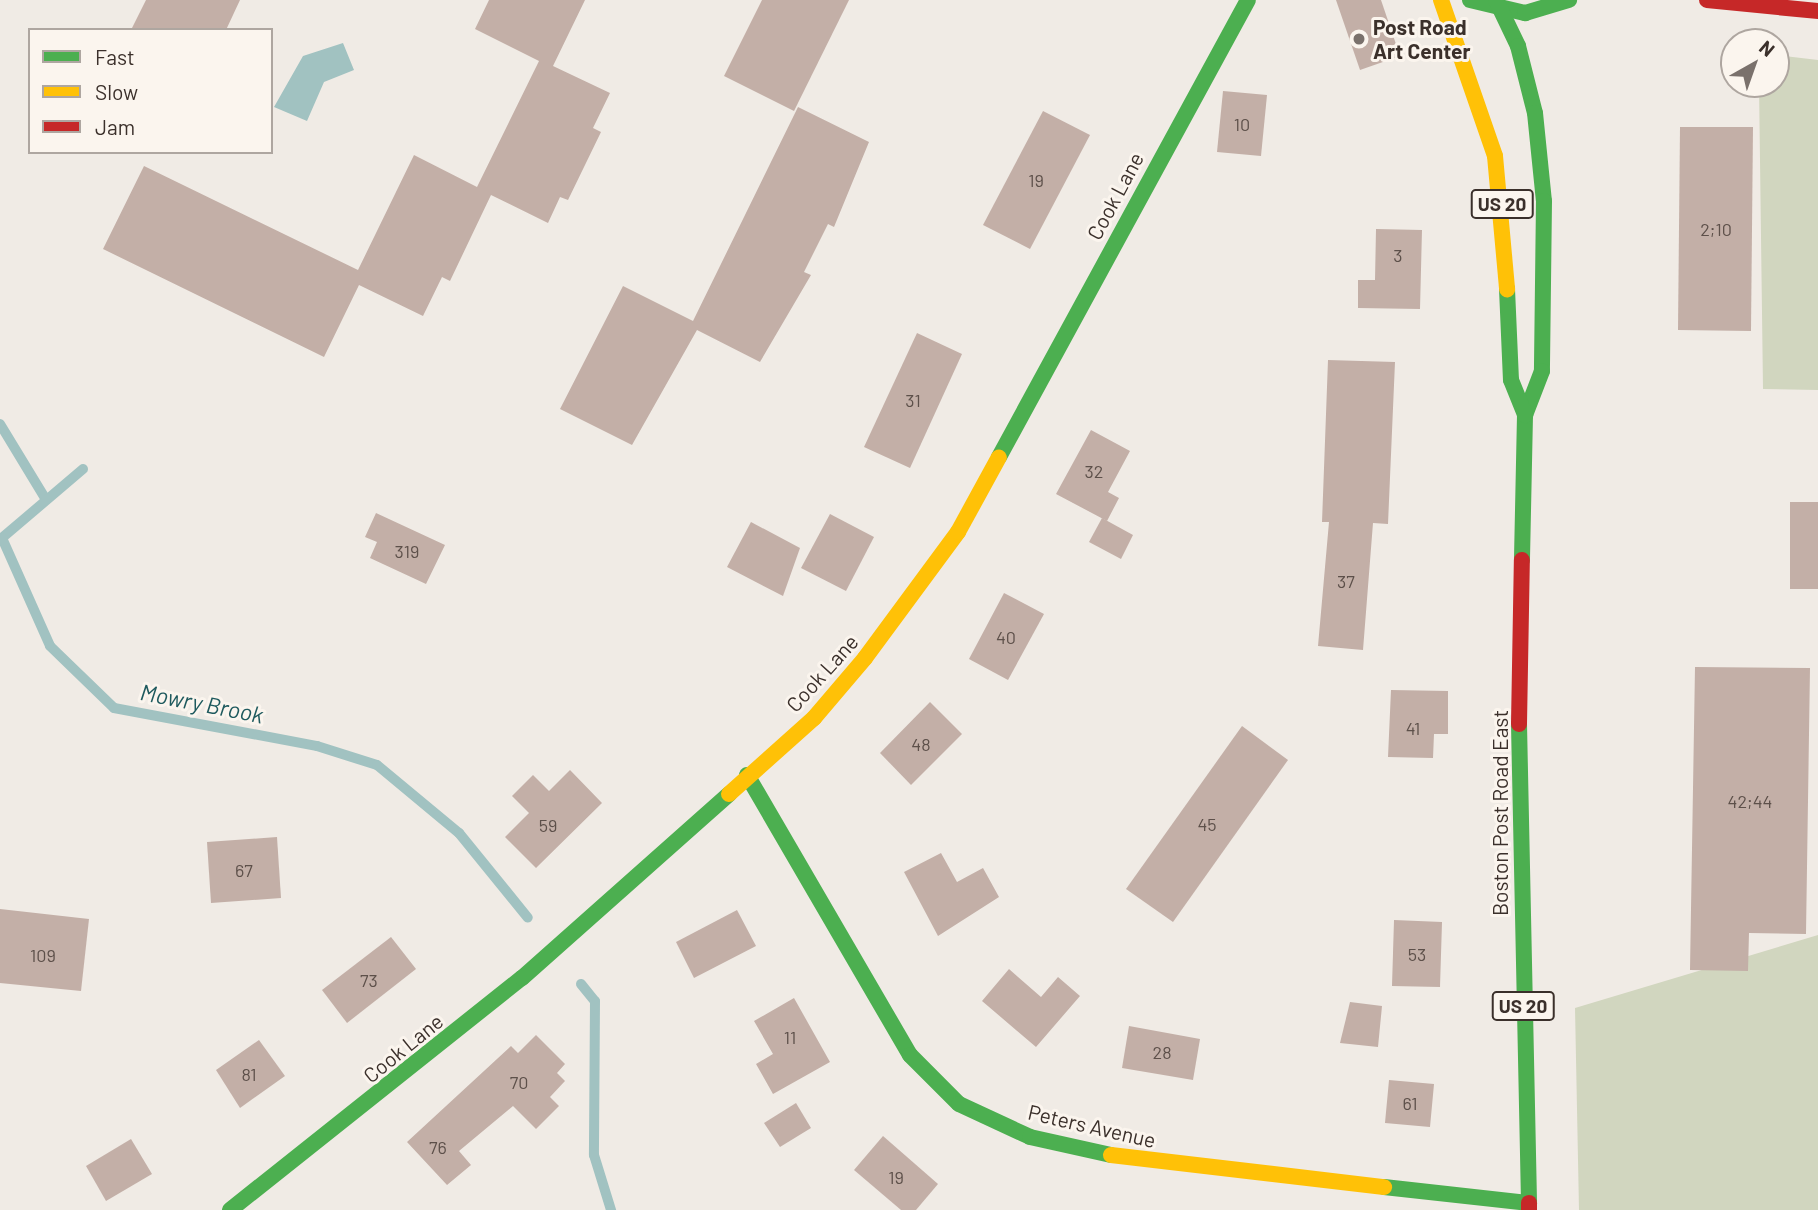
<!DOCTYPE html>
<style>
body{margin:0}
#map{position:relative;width:1818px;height:1210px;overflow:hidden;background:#f0ebe5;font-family:Barlow,sans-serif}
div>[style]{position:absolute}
.green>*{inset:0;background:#d1d6bf}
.water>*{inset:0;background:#a1c2c1}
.stream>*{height:10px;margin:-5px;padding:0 5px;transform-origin:5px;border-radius:5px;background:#a1c2c1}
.building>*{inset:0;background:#c3afa7}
.fast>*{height:16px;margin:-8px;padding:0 8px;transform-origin:8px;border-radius:8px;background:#4caf50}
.slow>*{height:16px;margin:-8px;padding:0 8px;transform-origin:8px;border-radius:8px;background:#ffc107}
.jam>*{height:16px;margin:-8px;padding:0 8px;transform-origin:8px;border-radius:8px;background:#c62828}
.dots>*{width:19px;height:19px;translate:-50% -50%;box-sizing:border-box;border:4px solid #fbf5ee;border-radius:50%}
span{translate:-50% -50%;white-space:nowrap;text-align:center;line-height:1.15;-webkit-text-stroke:6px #fbf5ee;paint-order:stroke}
.number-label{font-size:18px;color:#5d504a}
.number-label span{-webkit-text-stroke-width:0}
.shield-label span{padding:2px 5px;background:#fbf5ee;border:2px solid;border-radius:5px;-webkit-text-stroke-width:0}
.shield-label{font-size:19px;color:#3b302b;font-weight:700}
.poi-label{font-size:21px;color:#3b302b;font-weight:700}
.left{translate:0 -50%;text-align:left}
.street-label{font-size:21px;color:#3b302b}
.water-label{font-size:23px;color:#1f5a5e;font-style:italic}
.legend{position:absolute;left:28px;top:28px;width:245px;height:126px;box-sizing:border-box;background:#fbf5ee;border:2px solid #aea6a0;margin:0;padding:9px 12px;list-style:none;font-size:21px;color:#3b302b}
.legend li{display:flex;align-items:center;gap:14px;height:35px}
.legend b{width:35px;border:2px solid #aea6a0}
.north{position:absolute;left:1720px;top:28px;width:70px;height:70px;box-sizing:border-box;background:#fbf5ee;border:2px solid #aea6a0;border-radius:50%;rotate:40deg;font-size:19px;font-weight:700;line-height:28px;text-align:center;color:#3b302b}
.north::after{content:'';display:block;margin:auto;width:24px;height:32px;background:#7a716c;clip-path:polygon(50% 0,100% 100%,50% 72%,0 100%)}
</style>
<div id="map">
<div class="green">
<i style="clip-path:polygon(1776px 55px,1818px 60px,1818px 390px,1763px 389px,1759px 84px,1776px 84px)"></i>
<i style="clip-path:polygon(1818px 935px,1818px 1210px,1579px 1210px,1575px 1008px)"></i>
</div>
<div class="water">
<i style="clip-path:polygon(343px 43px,354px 70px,324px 82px,307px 121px,274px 107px,303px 56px)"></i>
</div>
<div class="stream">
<i style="left:0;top:424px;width:87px;rotate:58.7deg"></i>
<i style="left:83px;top:469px;width:106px;rotate:139.6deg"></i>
<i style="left:2px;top:538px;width:118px;rotate:66deg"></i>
<i style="left:50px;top:646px;width:89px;rotate:44.1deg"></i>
<i style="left:114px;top:708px;width:207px;rotate:10.6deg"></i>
<i style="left:317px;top:746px;width:63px;rotate:17.6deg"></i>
<i style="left:377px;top:765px;width:107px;rotate:39.7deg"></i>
<i style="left:459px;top:833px;width:109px;rotate:50.9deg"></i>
<i style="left:581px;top:984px;width:22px;rotate:51deg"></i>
<i style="left:595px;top:1001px;width:154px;rotate:90.4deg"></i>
<i style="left:594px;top:1155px;width:58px;rotate:72.8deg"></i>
</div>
<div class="building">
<i style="clip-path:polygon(146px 0,240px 0,226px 30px,131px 30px)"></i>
<i style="clip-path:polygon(489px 0,585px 0,553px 66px,610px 93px,593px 128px,601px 132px,568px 200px,560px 197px,548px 223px,491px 195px,450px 281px,442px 277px,423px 316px,359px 285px,324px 357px,103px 249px,144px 166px,358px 270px,414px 155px,477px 187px,539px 61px,475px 29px)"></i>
<i style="clip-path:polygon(762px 0,849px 0,794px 111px,724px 76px)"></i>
<i style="clip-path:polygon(1336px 0,1381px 0,1400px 56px,1360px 70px)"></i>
<i style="clip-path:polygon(1223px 91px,1267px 95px,1261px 156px,1217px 152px)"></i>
<i style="clip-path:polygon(798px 107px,869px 142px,834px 227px,828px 224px,804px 272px,811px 275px,760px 362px,697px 330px,632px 445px,560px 409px,623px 286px,693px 321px)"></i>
<i style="clip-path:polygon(1043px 111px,1090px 135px,1030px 249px,983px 225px)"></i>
<i style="clip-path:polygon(1680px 127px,1753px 127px,1751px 331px,1678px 330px)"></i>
<i style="clip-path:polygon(1376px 229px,1422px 230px,1420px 309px,1358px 308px,1358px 280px,1375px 280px)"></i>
<i style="clip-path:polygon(917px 333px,962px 354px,910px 468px,864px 447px)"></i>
<i style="clip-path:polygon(1328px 360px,1395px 362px,1388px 524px,1373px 523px,1363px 650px,1318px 646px,1329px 522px,1322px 522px)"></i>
<i style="clip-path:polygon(1091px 430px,1130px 451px,1108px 492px,1119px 498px,1107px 521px,1056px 494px)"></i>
<i style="clip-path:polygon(1790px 502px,1818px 502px,1818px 589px,1790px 589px)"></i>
<i style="clip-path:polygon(376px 513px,445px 545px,426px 584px,370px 558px,377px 542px,365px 537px)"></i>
<i style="clip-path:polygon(830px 514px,874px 537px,846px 591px,801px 568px)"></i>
<i style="clip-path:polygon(1102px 518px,1133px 535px,1121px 559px,1089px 542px)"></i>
<i style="clip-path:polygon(751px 522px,800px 548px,783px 596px,727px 567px)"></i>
<i style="clip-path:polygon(1004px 593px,1044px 614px,1008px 680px,969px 659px)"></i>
<i style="clip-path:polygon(1695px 667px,1810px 668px,1806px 934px,1749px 933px,1748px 971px,1690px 970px)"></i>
<i style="clip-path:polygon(1391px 690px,1448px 691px,1448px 734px,1434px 734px,1433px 758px,1388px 757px)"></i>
<i style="clip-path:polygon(930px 702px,962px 734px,911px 785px,880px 753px)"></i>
<i style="clip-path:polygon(1242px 726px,1288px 760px,1173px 922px,1126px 889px)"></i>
<i style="clip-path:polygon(570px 770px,602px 803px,536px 868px,505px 837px,529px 813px,512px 796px,533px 775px,549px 791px)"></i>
<i style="clip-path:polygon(277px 837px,281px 898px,211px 903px,207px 842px)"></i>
<i style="clip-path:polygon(941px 853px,957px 882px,983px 868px,999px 897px,938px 936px,904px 872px)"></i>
<i style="clip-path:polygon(0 909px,89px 919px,81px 991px,0 983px)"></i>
<i style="clip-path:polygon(737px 910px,756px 946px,694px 978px,676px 942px)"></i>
<i style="clip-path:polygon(1394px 920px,1442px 922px,1440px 987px,1392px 986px)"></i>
<i style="clip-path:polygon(391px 937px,416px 969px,347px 1023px,322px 990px)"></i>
<i style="clip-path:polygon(1009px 969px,1041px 997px,1058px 977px,1080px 996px,1036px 1047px,982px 1001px)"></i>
<i style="clip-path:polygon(794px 998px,830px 1062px,773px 1094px,756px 1064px,773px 1054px,754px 1021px)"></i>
<i style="clip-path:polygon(1350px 1002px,1382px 1006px,1378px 1047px,1340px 1043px)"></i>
<i style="clip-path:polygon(1129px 1026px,1200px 1039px,1193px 1080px,1122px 1068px)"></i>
<i style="clip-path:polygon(536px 1035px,565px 1064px,557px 1073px,565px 1081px,550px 1097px,559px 1106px,536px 1129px,513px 1106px,459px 1151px,471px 1165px,447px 1185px,407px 1142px,511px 1046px,518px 1053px)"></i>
<i style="clip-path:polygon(259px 1040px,285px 1076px,240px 1108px,216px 1070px)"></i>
<i style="clip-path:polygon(1389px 1080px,1434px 1084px,1430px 1127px,1385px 1123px)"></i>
<i style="clip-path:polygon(796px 1103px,811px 1128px,780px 1147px,764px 1123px)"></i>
<i style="clip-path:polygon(883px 1136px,938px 1184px,916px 1210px,901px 1210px,854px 1170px)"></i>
<i style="clip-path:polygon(131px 1139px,152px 1174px,106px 1201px,86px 1166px)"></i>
</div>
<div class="fast">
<i style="left:1470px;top:0;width:57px;rotate:13.3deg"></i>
<i style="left:1525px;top:13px;width:46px;rotate:-16.5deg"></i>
<i style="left:1496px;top:0;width:51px;rotate:64.4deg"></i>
<i style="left:1518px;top:46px;width:69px;rotate:75.8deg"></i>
<i style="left:1535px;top:113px;width:88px;rotate:84.2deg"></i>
<i style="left:1544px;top:201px;width:170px;rotate:90.7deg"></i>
<i style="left:1542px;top:371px;width:47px;rotate:111.1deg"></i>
<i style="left:1525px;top:415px;width:145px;rotate:91.2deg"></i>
<i style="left:1507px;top:289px;width:91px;rotate:87.5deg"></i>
<i style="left:1511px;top:380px;width:38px;rotate:68deg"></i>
<i style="left:999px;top:457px;width:520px;rotate:-61.42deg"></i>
<i style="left:1519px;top:724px;width:479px;rotate:88.8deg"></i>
<i style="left:747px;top:775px;width:324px;rotate:59.8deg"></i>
<i style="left:910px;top:1055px;width:69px;rotate:45deg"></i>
<i style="left:959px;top:1104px;width:78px;rotate:24.9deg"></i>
<i style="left:1030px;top:1137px;width:83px;rotate:12.5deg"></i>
<i style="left:1384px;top:1187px;width:146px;rotate:6.3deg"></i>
<i style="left:230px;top:1210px;width:373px;rotate:-38.5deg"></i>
<i style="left:522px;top:978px;width:277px;rotate:-41.6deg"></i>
</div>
<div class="slow">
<i style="left:1441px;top:0;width:165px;rotate:70.9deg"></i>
<i style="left:1495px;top:156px;width:134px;rotate:84.8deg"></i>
<i style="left:729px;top:794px;width:114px;rotate:-41.8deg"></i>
<i style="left:814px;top:718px;width:79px;rotate:-49.6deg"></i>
<i style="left:865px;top:658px;width:157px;rotate:-53.6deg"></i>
<i style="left:958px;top:532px;width:85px;rotate:-61.3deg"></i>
<i style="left:1111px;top:1155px;width:275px;rotate:6.7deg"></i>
</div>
<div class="jam">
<i style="left:1707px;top:0;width:112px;rotate:5.7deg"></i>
<i style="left:1519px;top:724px;width:164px;rotate:-89deg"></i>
<i style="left:1529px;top:1203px;width:7px;rotate:90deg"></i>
</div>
<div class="dots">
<i style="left:1359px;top:39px;background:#7a716c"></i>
</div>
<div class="number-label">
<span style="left:1242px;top:124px">10</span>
<span style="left:1036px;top:180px">19</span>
<span style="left:1716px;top:229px">2;10</span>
<span style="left:1398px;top:255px">3</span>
<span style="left:913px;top:400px">31</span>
<span style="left:1094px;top:471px">32</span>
<span style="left:407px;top:551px">319</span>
<span style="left:1346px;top:581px">37</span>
<span style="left:1006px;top:637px">40</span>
<span style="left:1413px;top:728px">41</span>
<span style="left:921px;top:744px">48</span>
<span style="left:1750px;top:801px">42;44</span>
<span style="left:1207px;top:824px">45</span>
<span style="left:548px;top:825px">59</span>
<span style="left:244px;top:870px">67</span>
<span style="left:1417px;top:954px">53</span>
<span style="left:43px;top:955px">109</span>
<span style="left:369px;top:980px">73</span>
<span style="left:790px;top:1037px">11</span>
<span style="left:1162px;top:1052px">28</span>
<span style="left:249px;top:1074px">81</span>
<span style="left:519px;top:1082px">70</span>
<span style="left:1410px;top:1103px">61</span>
<span style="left:438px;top:1147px">76</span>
<span style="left:896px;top:1177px">19</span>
</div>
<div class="shield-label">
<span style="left:1502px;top:204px">US 20</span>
<span style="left:1523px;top:1006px">US 20</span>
</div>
<div class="poi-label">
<span class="left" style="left:1373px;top:39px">Post Road<br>Art Center</span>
</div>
<div class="street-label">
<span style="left:1115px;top:196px;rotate:-62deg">Cook Lane</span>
<span style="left:822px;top:673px;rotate:-48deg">Cook Lane</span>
<span style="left:1500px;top:813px;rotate:-90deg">Boston Post Road East</span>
<span style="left:403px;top:1048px;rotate:-39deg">Cook Lane</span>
<span style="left:1092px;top:1126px;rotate:13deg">Peters Avenue</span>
</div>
<div class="water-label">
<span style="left:202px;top:703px;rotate:11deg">Mowry Brook</span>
</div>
<ul class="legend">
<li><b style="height:9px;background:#4caf50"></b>Fast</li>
<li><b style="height:9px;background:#ffc107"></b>Slow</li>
<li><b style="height:9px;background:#c62828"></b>Jam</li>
</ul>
<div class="north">N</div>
</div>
